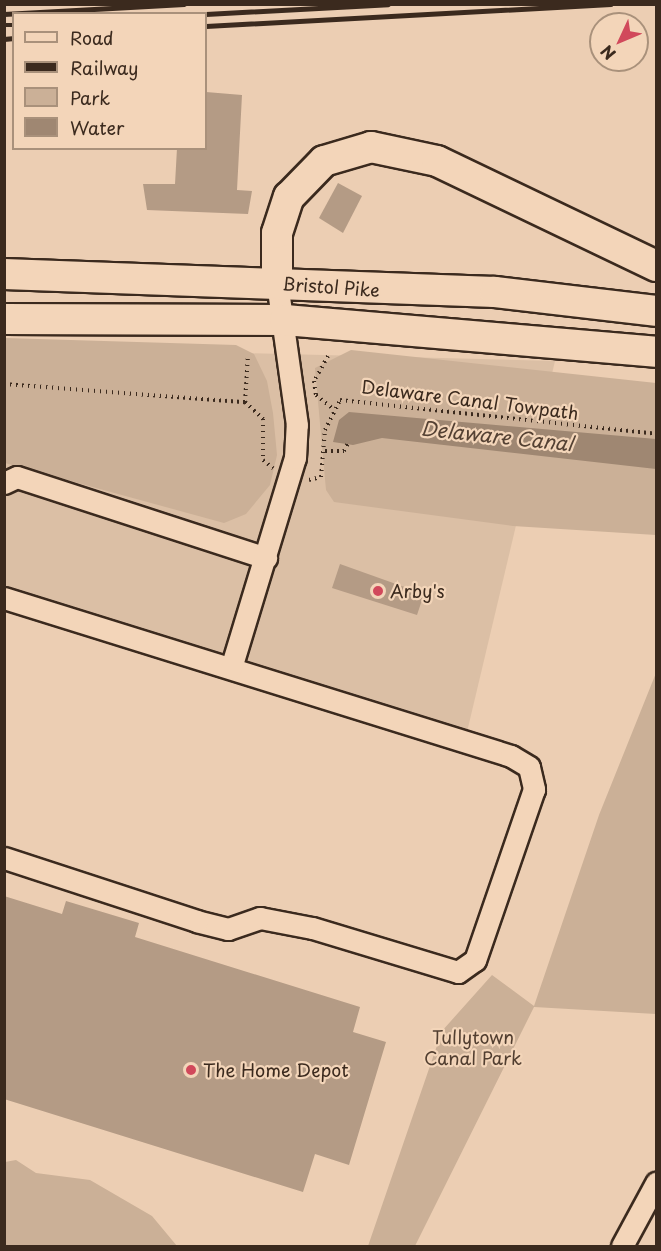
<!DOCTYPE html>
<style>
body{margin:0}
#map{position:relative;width:661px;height:1251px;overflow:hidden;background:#ecceb3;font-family:"Playpen Sans",sans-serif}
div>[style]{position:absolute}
.built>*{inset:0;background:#dbbfa5}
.green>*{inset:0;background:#cbb097}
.water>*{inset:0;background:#9f8772}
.building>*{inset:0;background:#b49b85}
.path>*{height:4px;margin-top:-2px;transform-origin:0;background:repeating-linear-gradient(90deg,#3b2a1e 0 1.5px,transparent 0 6px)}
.roads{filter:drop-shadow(2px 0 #3b2a1e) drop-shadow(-2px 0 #3b2a1e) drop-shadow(0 2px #3b2a1e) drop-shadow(0 -2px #3b2a1e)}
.minor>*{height:21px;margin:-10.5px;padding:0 10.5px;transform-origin:10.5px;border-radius:10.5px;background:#f3d5b9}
.highway>*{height:30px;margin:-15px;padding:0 15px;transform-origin:15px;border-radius:15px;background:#f3d5b9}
.rail>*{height:4.5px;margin:-2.25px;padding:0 2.25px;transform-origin:2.25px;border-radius:2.25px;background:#3b2a1e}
.dots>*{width:16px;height:16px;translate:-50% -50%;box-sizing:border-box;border:3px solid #f3d5b9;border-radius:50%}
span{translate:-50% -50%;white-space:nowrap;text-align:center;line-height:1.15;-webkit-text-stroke:4.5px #f3d5b9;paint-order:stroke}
.street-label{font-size:18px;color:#3b2a1e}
.poi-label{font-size:18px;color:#3b2a1e}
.left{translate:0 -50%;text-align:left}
.park-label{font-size:18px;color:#513e30}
.water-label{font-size:20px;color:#544133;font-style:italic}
.frame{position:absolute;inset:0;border:6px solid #3b2a1e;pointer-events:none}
.legend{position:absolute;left:12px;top:12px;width:195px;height:138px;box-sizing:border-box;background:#f3d5b9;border:2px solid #a9917b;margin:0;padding:8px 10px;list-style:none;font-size:18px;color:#3b2a1e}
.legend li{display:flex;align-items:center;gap:12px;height:30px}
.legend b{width:30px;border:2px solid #a9917b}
.north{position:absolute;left:589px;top:12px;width:60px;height:60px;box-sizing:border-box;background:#f3d5b9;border:2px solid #a9917b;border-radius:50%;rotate:226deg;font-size:16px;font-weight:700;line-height:24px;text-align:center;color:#3b2a1e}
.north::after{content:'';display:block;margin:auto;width:21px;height:27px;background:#d1495b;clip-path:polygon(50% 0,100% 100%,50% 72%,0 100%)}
</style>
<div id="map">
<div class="built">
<i style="clip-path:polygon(5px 347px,555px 361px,467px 732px,5px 594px)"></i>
</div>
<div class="green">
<i style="clip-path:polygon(5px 338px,236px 345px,254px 354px,267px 381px,273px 413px,277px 455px,270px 485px,246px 514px,224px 523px,5px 463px)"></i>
<i style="clip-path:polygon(351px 350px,656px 383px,656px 535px,513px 526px,334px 502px,326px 490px,315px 368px)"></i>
<i style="clip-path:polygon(656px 673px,656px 1014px,534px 1007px,415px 1246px,368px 1246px,442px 1031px,492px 975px,534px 1006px,599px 815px)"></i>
<i style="clip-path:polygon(16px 1160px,36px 1173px,90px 1180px,152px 1216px,177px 1246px,5px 1246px,5px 1162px)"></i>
</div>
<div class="water">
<i style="clip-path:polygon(349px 412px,656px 439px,656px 469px,382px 438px,353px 445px,333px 442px,339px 420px)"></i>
</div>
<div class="building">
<i style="clip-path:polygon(206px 92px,242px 95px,237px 190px,252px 191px,248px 214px,147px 210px,143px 184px,175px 184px,177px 148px,206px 148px)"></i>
<i style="clip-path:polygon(338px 183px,362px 196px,343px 233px,319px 218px)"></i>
<i style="clip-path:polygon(340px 564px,424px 594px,417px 615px,332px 588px)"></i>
<i style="clip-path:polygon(4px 896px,62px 914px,66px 901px,139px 923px,135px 937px,360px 1007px,353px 1032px,386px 1042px,349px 1165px,315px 1154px,303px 1192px,4px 1099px)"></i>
</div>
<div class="path">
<i style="left:328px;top:356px;width:29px;rotate:119deg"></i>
<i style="left:314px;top:381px;width:14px;rotate:82deg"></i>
<i style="left:316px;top:395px;width:21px;rotate:39deg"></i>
<i style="left:4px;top:384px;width:242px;rotate:4.3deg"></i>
<i style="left:245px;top:402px;width:25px;rotate:43deg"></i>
<i style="left:263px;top:419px;width:41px;rotate:90deg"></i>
<i style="left:263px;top:460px;width:13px;rotate:39deg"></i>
<i style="left:245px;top:402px;width:46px;rotate:-86.3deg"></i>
<i style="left:325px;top:451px;width:19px"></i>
<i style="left:344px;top:451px;width:11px;rotate:-63deg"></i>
<i style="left:309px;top:480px;width:12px;rotate:-14deg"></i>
<i style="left:321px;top:477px;width:47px;rotate:-85.1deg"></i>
<i style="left:325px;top:430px;width:34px;rotate:-63deg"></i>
<i style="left:340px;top:400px;width:318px;rotate:6.1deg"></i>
</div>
<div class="roads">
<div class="minor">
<i style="left:4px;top:483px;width:14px;rotate:-25deg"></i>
<i style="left:17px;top:477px;width:262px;rotate:18deg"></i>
<i style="left:4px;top:598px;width:531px;rotate:17.31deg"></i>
<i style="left:511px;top:756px;width:21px;rotate:31deg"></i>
<i style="left:529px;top:767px;width:23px;rotate:77deg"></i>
<i style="left:534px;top:789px;width:181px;rotate:109deg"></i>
<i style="left:475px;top:960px;width:21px;rotate:145deg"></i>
<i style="left:458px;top:972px;width:152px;rotate:-163.2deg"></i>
<i style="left:312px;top:928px;width:53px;rotate:-169.1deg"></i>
<i style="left:260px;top:918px;width:34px;rotate:161deg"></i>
<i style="left:228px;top:929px;width:32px;rotate:-166deg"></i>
<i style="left:197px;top:921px;width:203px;rotate:-161.9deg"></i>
<i style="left:231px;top:668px;width:220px;rotate:-73.1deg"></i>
<i style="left:295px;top:458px;width:33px;rotate:-87deg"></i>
<i style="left:297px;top:425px;width:143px;rotate:-98deg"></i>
<i style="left:622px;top:1246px;width:72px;rotate:-61.6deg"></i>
</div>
<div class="highway">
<i style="left:4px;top:274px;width:491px;rotate:2.1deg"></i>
<i style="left:495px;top:292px;width:162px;rotate:6.7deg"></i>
<i style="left:277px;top:283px;width:50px;rotate:-90deg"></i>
<i style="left:277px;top:233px;width:38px;rotate:-72deg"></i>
<i style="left:289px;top:197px;width:50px;rotate:-45.8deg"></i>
<i style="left:324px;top:161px;width:49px;rotate:-16.6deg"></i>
<i style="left:371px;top:147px;width:67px;rotate:12deg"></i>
<i style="left:437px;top:161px;width:243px;rotate:25.6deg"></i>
<i style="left:4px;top:319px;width:281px;rotate:0.2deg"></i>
<i style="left:285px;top:320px;width:372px;rotate:4.9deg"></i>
</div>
</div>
<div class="rail">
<i style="left:4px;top:14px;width:180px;rotate:-3.2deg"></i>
<i style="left:206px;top:14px;width:182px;rotate:-3.1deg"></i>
<i style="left:4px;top:25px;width:10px"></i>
<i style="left:206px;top:26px;width:405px;rotate:-3.1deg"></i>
<i style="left:4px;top:39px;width:10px;rotate:-6deg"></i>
</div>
<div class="dots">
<i style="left:378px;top:591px;background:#d1495b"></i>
<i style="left:191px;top:1070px;background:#d1495b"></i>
</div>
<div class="street-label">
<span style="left:331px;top:287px;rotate:4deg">Bristol Pike</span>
<span style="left:470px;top:400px;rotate:7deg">Delaware Canal Towpath</span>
</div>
<div class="poi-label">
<span class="left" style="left:390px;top:591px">Arby's</span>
<span class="left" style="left:203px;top:1070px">The Home Depot</span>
</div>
<div class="park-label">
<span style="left:473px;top:1048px">Tullytown<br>Canal Park</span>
</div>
<div class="water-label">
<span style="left:497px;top:436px;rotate:6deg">Delaware Canal</span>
</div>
<div class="frame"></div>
<ul class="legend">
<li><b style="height:8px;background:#f3d5b9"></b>Road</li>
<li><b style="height:8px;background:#3b2a1e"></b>Railway</li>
<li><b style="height:16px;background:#cbb097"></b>Park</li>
<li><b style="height:16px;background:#9f8772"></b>Water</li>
</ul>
<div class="north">N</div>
</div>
